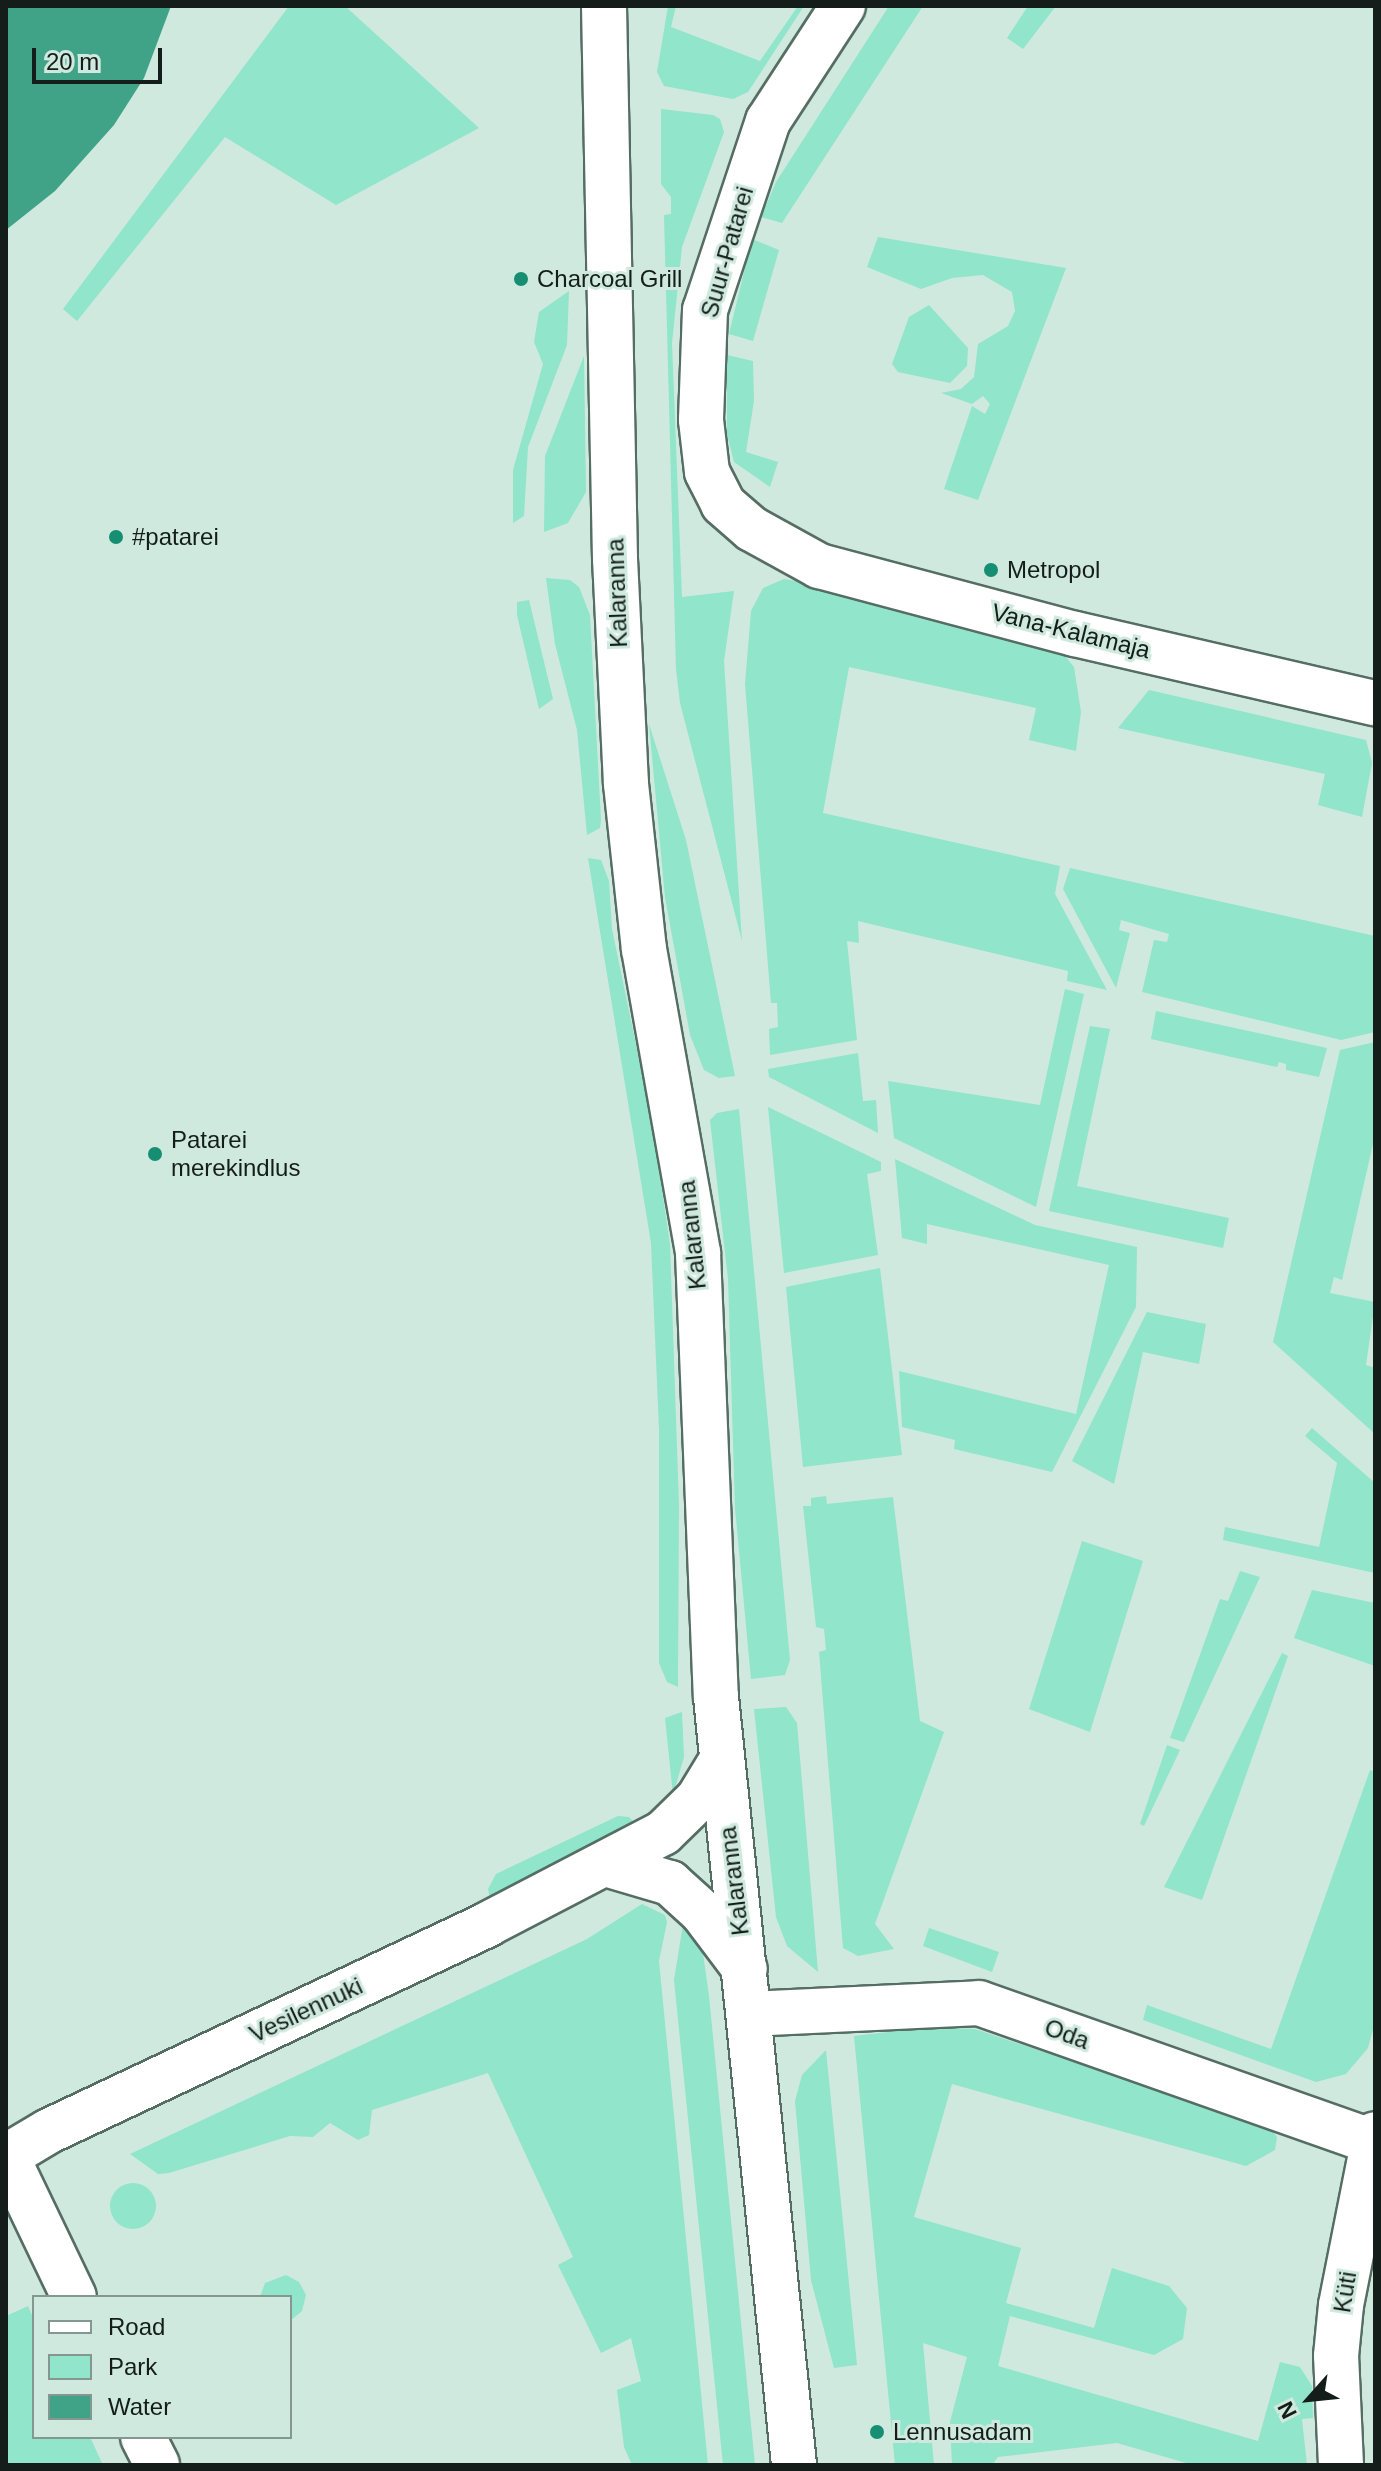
<!DOCTYPE html>
<meta charset="utf-8">
<style>
body{margin:0}
#map{position:relative;width:1381px;height:2471px;overflow:hidden;background:#cfe9df;font-family:Arial,sans-serif}
div>[style]{position:absolute}
.green>*{inset:0;background:#90e5ca}
.round{border-radius:50%}
.water>*{inset:0;background:#40a286}
.roads{filter:drop-shadow(2px 0 #566d64) drop-shadow(-2px 0 #566d64) drop-shadow(0 2px #566d64) drop-shadow(0 -2px #566d64)}
.minor>*{height:44px;margin:-22px;padding:0 22px;transform-origin:22px;border-radius:22px;background:#fff}
.tertiary>*{height:44px;margin:-22px;padding:0 22px;transform-origin:22px;border-radius:22px;background:#fff}
.dots>*{width:22px;height:22px;translate:-50% -50%;box-sizing:border-box;border:4px solid #cfe9df;border-radius:50%}
span{translate:-50% -50%;white-space:nowrap;text-align:center;line-height:1.15;-webkit-text-stroke:6px #cfe9df;paint-order:stroke}
.street-label{font-size:24px;color:#141d1a}
.poi-label{font-size:24px;color:#141d1a}
.left{translate:0 -50%;text-align:left}
.frame{position:absolute;inset:0;border:8px solid #141d1a;pointer-events:none}
.legend{position:absolute;left:32px;top:2295px;width:260px;height:144px;box-sizing:border-box;background:#cfe9df;border:2px solid #849790;margin:0;padding:10px 14px;list-style:none;font-size:24px;color:#141d1a}
.legend li{display:flex;align-items:center;gap:16px;height:40px}
.legend b{width:40px;border:2px solid #849790}
.north{position:absolute;left:1269px;top:2359px;width:80px;height:80px;-webkit-text-stroke:6px #cfe9df;paint-order:stroke;rotate:243deg;font-size:22px;font-weight:700;line-height:32px;text-align:center;color:#141d1a}
.north::after{content:'';display:block;margin:auto;width:28px;height:36px;background:#141d1a;clip-path:polygon(50% 0,100% 100%,50% 72%,0 100%)}
.scale{position:absolute;left:32px;top:48px;width:130px;height:36px;box-sizing:border-box;border:4px solid #141d1a;border-top:0;padding-left:10px;font-size:24px;line-height:28px;white-space:nowrap;color:#141d1a;-webkit-text-stroke:6px #cfe9df;paint-order:stroke}
</style>
<div id="map">
<div class="green">
<i style="clip-path:polygon(289px 6px,345px 6px,479px 128px,336px 205px,225px 137px,77px 321px,63px 309px)"></i>
<i style="clip-path:polygon(668px 6px,676px 6px,671px 27px,760px 61px,798px 6px,804px 6px,748px 92px,733px 99px,664px 86px,657px 72px)"></i>
<i style="clip-path:polygon(889px 6px,923px 6px,782px 223px,761px 217px,776px 182px)"></i>
<i style="clip-path:polygon(1028px 6px,1056px 6px,1023px 49px,1007px 38px)"></i>
<i style="clip-path:polygon(661px 109px,713px 115px,720px 119px,724px 132px,682px 247px,672px 343px,682px 597px,734px 591px,724px 661px,742px 941px,680px 703px,676px 669px,664px 215px,671px 214px,671px 197px,661px 184px)"></i>
<i style="clip-path:polygon(878px 237px,1066px 268px,978px 500px,944px 489px,972px 406px,985px 414px,990px 404px,983px 396px,972px 404px,941px 393px,961px 389px,974px 377px,978px 344px,1008px 326px,1015px 311px,1012px 292px,983px 275px,952px 278px,921px 289px,867px 267px)"></i>
<i style="clip-path:polygon(752px 239px,779px 250px,753px 341px,729px 334px)"></i>
<i style="clip-path:polygon(569px 291px,567px 345px,528px 447px,524px 516px,513px 523px,513px 470px,543px 364px,534px 342px,539px 312px)"></i>
<i style="clip-path:polygon(929px 305px,968px 348px,967px 366px,950px 383px,898px 372px,892px 364px,909px 317px)"></i>
<i style="clip-path:polygon(727px 355px,753px 361px,754px 401px,746px 452px,778px 462px,770px 487px,734px 462px,727px 434px)"></i>
<i style="clip-path:polygon(584px 356px,586px 492px,568px 523px,544px 532px,545px 456px)"></i>
<i style="clip-path:polygon(546px 578px,570px 580px,579px 587px,590px 615px,601px 820px,600px 828px,587px 835px,577px 730px,555px 644px)"></i>
<i style="clip-path:polygon(784px 579px,834px 587px,1065px 656px,1074px 667px,1081px 712px,1076px 751px,1029px 740px,1036px 708px,849px 667px,823px 813px,1060px 866px,1055px 894px,1107px 990px,1067px 981px,1068px 971px,858px 921px,859px 943px,847px 941px,857px 1040px,770px 1055px,769px 1029px,778px 1027px,777px 1003px,771px 1003px,745px 684px,751px 611px,763px 588px)"></i>
<i style="clip-path:polygon(529px 600px,553px 699px,539px 709px,517px 615px,517px 602px)"></i>
<i style="clip-path:polygon(1149px 690px,1366px 740px,1372px 763px,1362px 817px,1318px 805px,1325px 774px,1118px 728px)"></i>
<i style="clip-path:polygon(649px 724px,686px 840px,735px 1076px,719px 1078px,704px 1070px,690px 1035px,665px 897px)"></i>
<i style="clip-path:polygon(588px 858px,601px 860px,609px 881px,612px 929px,651px 1117px,670px 1244px,679px 1505px,678px 1687px,667px 1682px,659px 1663px,659px 1430px,651px 1243px)"></i>
<i style="clip-path:polygon(1070px 868px,1375px 936px,1375px 1032px,1341px 1040px,1142px 992px,1154px 940px,1167px 942px,1169px 934px,1121px 920px,1119px 930px,1130px 933px,1116px 988px,1063px 889px)"></i>
<i style="clip-path:polygon(1065px 989px,1084px 994px,1036px 1207px,894px 1138px,888px 1081px,1040px 1105px)"></i>
<i style="clip-path:polygon(1156px 1011px,1327px 1048px,1319px 1077px,1286px 1070px,1286px 1064px,1279px 1062px,1277px 1067px,1151px 1039px)"></i>
<i style="clip-path:polygon(1090px 1026px,1110px 1029px,1077px 1186px,1229px 1218px,1223px 1248px,1049px 1211px)"></i>
<i style="clip-path:polygon(1375px 1042px,1375px 1135px,1342px 1280px,1334px 1277px,1330px 1293px,1375px 1302px,1366px 1365px,1375px 1368px,1375px 1434px,1273px 1342px,1340px 1050px)"></i>
<i style="clip-path:polygon(858px 1053px,863px 1101px,876px 1100px,878px 1133px,769px 1077px,768px 1069px)"></i>
<i style="clip-path:polygon(768px 1107px,881px 1162px,881px 1171px,867px 1174px,878px 1255px,784px 1273px)"></i>
<i style="clip-path:polygon(739px 1109px,790px 1660px,785px 1675px,751px 1679px,735px 1508px,728px 1279px,710px 1120px,717px 1113px)"></i>
<i style="clip-path:polygon(895px 1159px,1035px 1225px,1137px 1247px,1136px 1307px,1052px 1472px,954px 1449px,955px 1440px,902px 1427px,899px 1371px,1076px 1414px,1109px 1265px,927px 1224px,927px 1244px,902px 1238px)"></i>
<i style="clip-path:polygon(880px 1268px,902px 1455px,803px 1467px,786px 1287px)"></i>
<i style="clip-path:polygon(1147px 1312px,1206px 1324px,1199px 1364px,1143px 1352px,1114px 1484px,1072px 1461px)"></i>
<i style="clip-path:polygon(1312px 1428px,1375px 1483px,1375px 1573px,1223px 1540px,1225px 1527px,1319px 1547px,1337px 1463px,1305px 1436px)"></i>
<i style="clip-path:polygon(826px 1496px,827px 1504px,893px 1497px,920px 1721px,944px 1732px,875px 1924px,894px 1949px,858px 1956px,843px 1948px,819px 1652px,826px 1650px,824px 1629px,816px 1627px,803px 1506px,811px 1506px,811px 1498px)"></i>
<i style="clip-path:polygon(1082px 1541px,1143px 1561px,1090px 1732px,1029px 1709px)"></i>
<i style="clip-path:polygon(1240px 1571px,1260px 1577px,1184px 1742px,1170px 1738px,1220px 1599px,1228px 1601px)"></i>
<i style="clip-path:polygon(1312px 1590px,1375px 1603px,1375px 1666px,1294px 1638px)"></i>
<i style="clip-path:polygon(1282px 1653px,1288px 1656px,1202px 1900px,1164px 1887px)"></i>
<i style="clip-path:polygon(786px 1707px,797px 1723px,818px 1972px,787px 1946px,776px 1917px,754px 1709px)"></i>
<i style="clip-path:polygon(682px 1712px,684px 1757px,673px 1795px,665px 1718px)"></i>
<i style="clip-path:polygon(1167px 1745px,1180px 1750px,1144px 1826px,1140px 1824px)"></i>
<i style="clip-path:polygon(1370px 1770px,1375px 1772px,1375px 2022px,1368px 2048px,1346px 2074px,1316px 2082px,1143px 2020px,1147px 2005px,1271px 2049px)"></i>
<i style="clip-path:polygon(618px 1816px,629px 1817px,641px 1830px,490px 1900px,488px 1889px,496px 1874px)"></i>
<i style="clip-path:polygon(642px 1904px,665px 1915px,667px 1922px,659px 1961px,708px 2465px,632px 2465px,624px 2447px,617px 2390px,641px 2381px,631px 2338px,601px 2353px,558px 2265px,573px 2257px,488px 2073px,372px 2110px,369px 2135px,358px 2140px,330px 2123px,313px 2137px,290px 2136px,169px 2173px,158px 2174px,130px 2154px,587px 1939px)"></i>
<i style="clip-path:polygon(684px 1918px,702px 1946px,709px 1996px,755px 2465px,723px 2465px,674px 1980px)"></i>
<i style="clip-path:polygon(929px 1928px,999px 1952px,992px 1972px,923px 1946px)"></i>
<i style="clip-path:polygon(931px 2027px,975px 2029px,1268px 2127px,1277px 2137px,1275px 2150px,1246px 2166px,952px 2084px,914px 2217px,1021px 2248px,1006px 2303px,1094px 2328px,1112px 2268px,1169px 2286px,1187px 2308px,1183px 2339px,1154px 2355px,1010px 2316px,998px 2366px,1258px 2441px,1280px 2362px,1300px 2367px,1312px 2386px,1313px 2418px,1302px 2419px,1307px 2465px,1193px 2465px,1117px 2443px,998px 2457px,992px 2465px,952px 2465px,950px 2422px,967px 2357px,923px 2343px,934px 2465px,895px 2465px,854px 2036px)"></i>
<i style="clip-path:polygon(826px 2050px,857px 2365px,834px 2368px,811px 2280px,795px 2101px,802px 2075px)"></i>
<i class="round" style="left:110px;top:2183px;width:46px;height:46px"></i>
<i style="clip-path:polygon(286px 2275px,299px 2282px,306px 2295px,302px 2311px,290px 2321px,290px 2297px,260px 2297px,265px 2283px)"></i>
<i style="clip-path:polygon(28px 2306px,34px 2320px,34px 2437px,90px 2437px,103px 2465px,6px 2465px,6px 2316px)"></i>
</div>
<div class="water">
<i style="clip-path:polygon(6px 6px,171px 6px,144px 78px,114px 125px,55px 191px,6px 230px)"></i>
</div>
<div class="roads">
<div class="minor">
<i style="left:843px;top:6px;width:137px;rotate:123.1deg"></i>
<i style="left:768px;top:121px;width:199px;rotate:108.4deg"></i>
<i style="left:705px;top:310px;width:110px;rotate:92.1deg"></i>
<i style="left:701px;top:420px;width:52px;rotate:83.4deg"></i>
<i style="left:707px;top:472px;width:36px;rotate:63deg"></i>
<i style="left:723px;top:504px;width:38px;rotate:41deg"></i>
<i style="left:752px;top:529px;width:77px;rotate:28.9deg"></i>
<i style="left:819px;top:566px;width:265px;rotate:14.9deg"></i>
<i style="left:1075px;top:634px;width:308px;rotate:13deg"></i>
<i style="left:605px;top:1864px;width:68px;rotate:16.3deg"></i>
<i style="left:670px;top:1883px;width:43px;rotate:42.2deg"></i>
<i style="left:702px;top:1912px;width:71px;rotate:53deg"></i>
<i style="left:749px;top:2014px;width:230px;rotate:-2.7deg"></i>
<i style="left:979px;top:2003px;width:418px;rotate:19.4deg"></i>
<i style="left:6px;top:2155px;width:157px;rotate:64.4deg"></i>
<i style="left:7px;top:2156px;width:49px;rotate:-30.8deg"></i>
<i style="left:49px;top:2131px;width:485px;rotate:-25.2deg"></i>
<i style="left:488px;top:1924px;width:197px;rotate:-27.5deg"></i>
<i style="left:663px;top:1833px;width:49px;rotate:-44.2deg"></i>
<i style="left:698px;top:1799px;width:44px;rotate:-58.8deg"></i>
<i style="left:143px;top:2437px;width:31px;rotate:63deg"></i>
<i style="left:1341px;top:2465px;width:109px;rotate:-92.6deg"></i>
<i style="left:1336px;top:2356px;width:51px;rotate:-84.4deg"></i>
<i style="left:1341px;top:2305px;width:174px;rotate:-78.8deg"></i>
</div>
<div class="tertiary">
<i style="left:604px;top:6px;width:553px;rotate:88.86deg"></i>
<i style="left:615px;top:559px;width:225px;rotate:87.2deg"></i>
<i style="left:626px;top:784px;width:166px;rotate:83.8deg"></i>
<i style="left:644px;top:949px;width:309px;rotate:79.9deg"></i>
<i style="left:698px;top:1253px;width:444px;rotate:87.7deg"></i>
<i style="left:716px;top:1697px;width:772px;rotate:84.2deg"></i>
</div>
</div>
<div class="dots">
<i style="left:521px;top:279px;background:#158e72"></i>
<i style="left:116px;top:537px;background:#158e72"></i>
<i style="left:991px;top:570px;background:#158e72"></i>
<i style="left:155px;top:1154px;background:#158e72"></i>
<i style="left:877px;top:2432px;background:#158e72"></i>
</div>
<div class="street-label">
<span style="left:727px;top:252px;rotate:-74deg">Suur-Patarei</span>
<span style="left:617px;top:593px;rotate:-92deg">Kalaranna</span>
<span style="left:1071px;top:631px;rotate:14deg">Vana-Kalamaja</span>
<span style="left:692px;top:1235px;rotate:-96deg">Kalaranna</span>
<span style="left:734px;top:1881px;rotate:-97deg">Kalaranna</span>
<span style="left:306px;top:2010px;rotate:-25deg">Vesilennuki</span>
<span style="left:1067px;top:2034px;rotate:20deg">Oda</span>
<span style="left:1345px;top:2292px;rotate:-81deg">Küti</span>
</div>
<div class="poi-label">
<span class="left" style="left:537px;top:279px">Charcoal Grill</span>
<span class="left" style="left:132px;top:537px">#patarei</span>
<span class="left" style="left:1007px;top:570px">Metropol</span>
<span class="left" style="left:171px;top:1154px">Patarei<br>merekindlus</span>
<span class="left" style="left:893px;top:2432px">Lennusadam</span>
</div>
<div class="frame"></div>
<ul class="legend">
<li><b style="height:10px;background:#fff"></b>Road</li>
<li><b style="height:22px;background:#90e5ca"></b>Park</li>
<li><b style="height:22px;background:#40a286"></b>Water</li>
</ul>
<div class="north">N</div>
<div class="scale">20 m</div>
</div>
